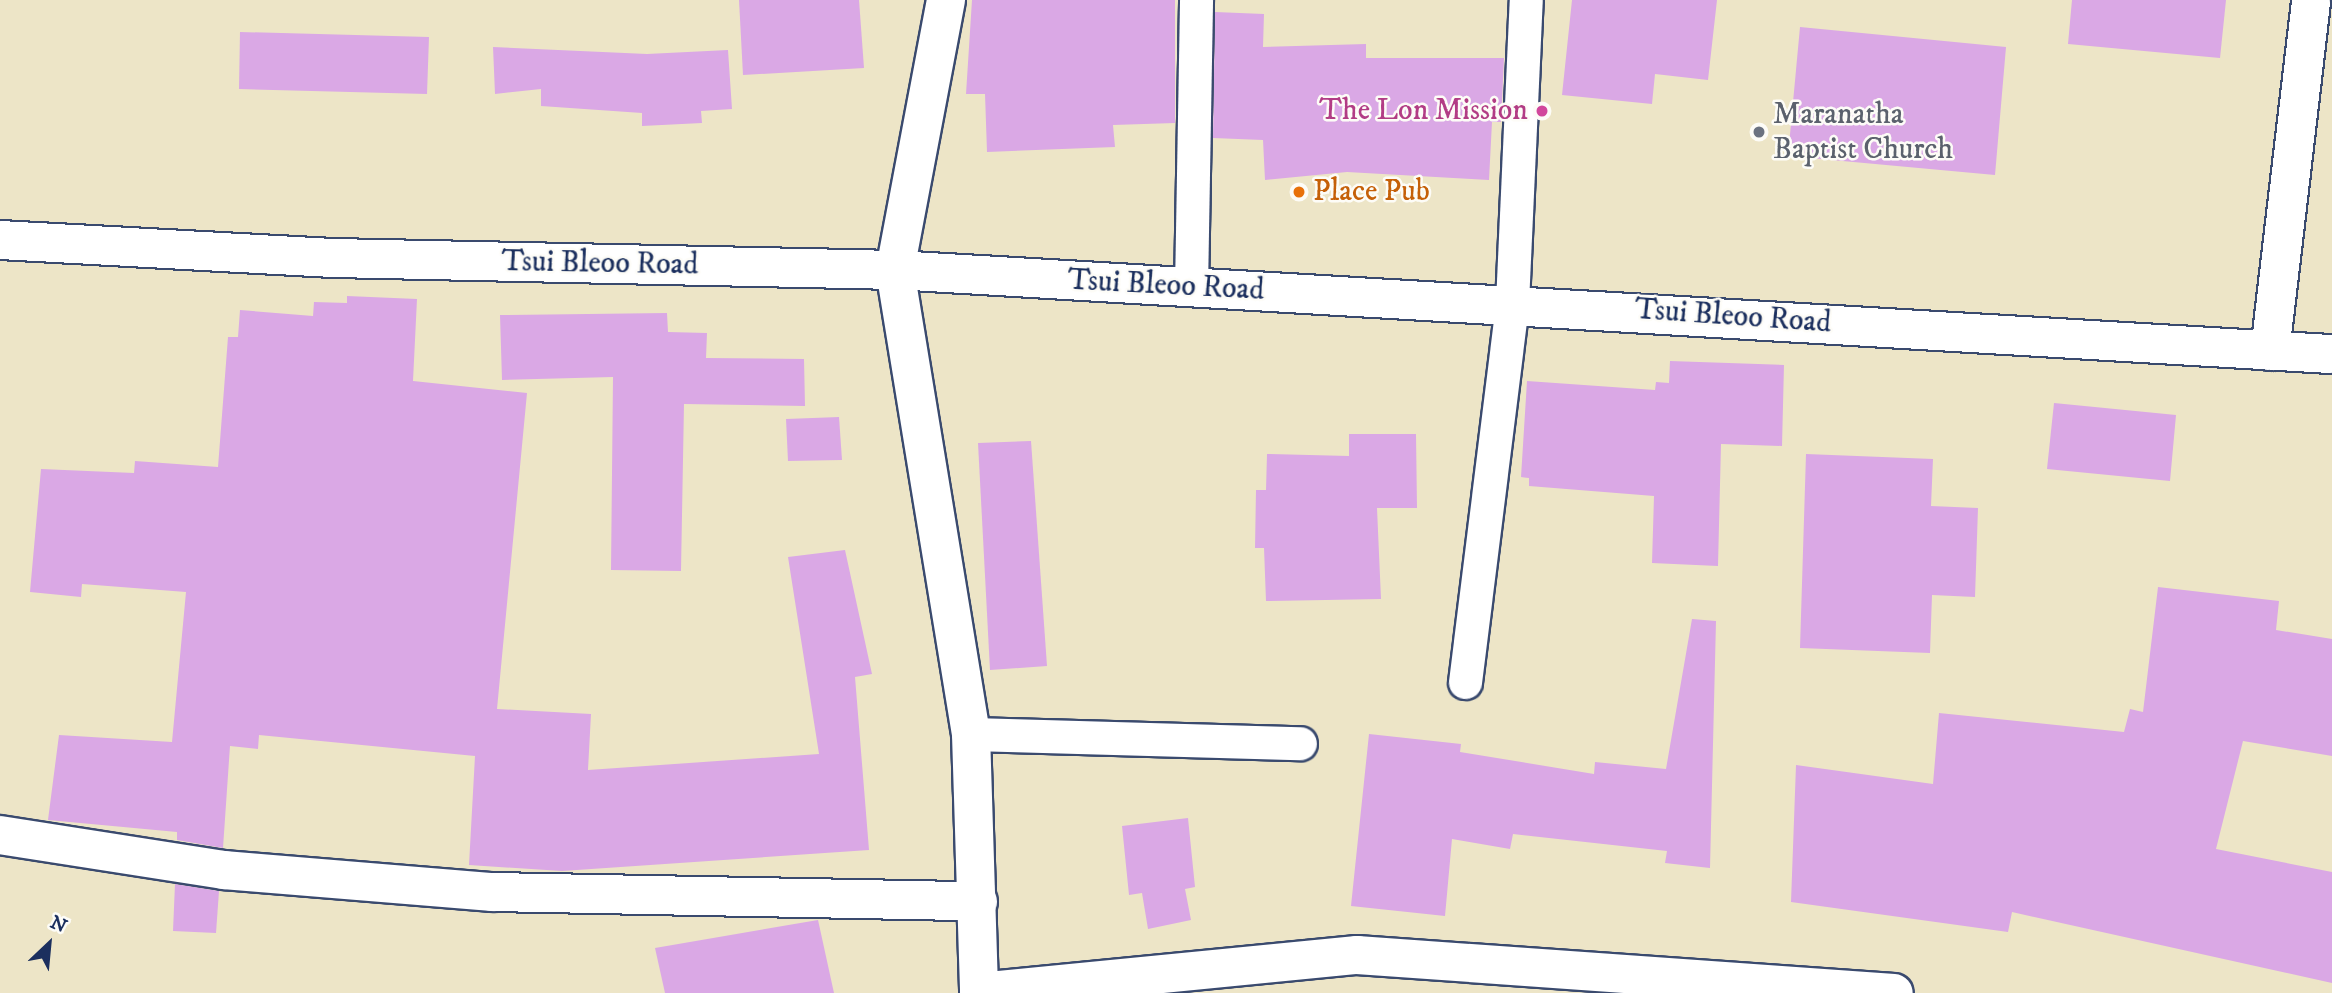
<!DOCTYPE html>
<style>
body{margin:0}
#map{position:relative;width:2332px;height:993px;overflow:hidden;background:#ede5c7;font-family:"IM FELL DW Pica",serif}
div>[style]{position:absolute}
.building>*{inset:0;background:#daa8e5}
.roads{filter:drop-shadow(2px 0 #3a4a6e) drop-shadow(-2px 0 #3a4a6e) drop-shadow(0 2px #3a4a6e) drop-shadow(0 -2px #3a4a6e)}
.service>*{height:33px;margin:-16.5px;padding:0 16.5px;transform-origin:16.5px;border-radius:16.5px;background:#fff}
.minor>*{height:38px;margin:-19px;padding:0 19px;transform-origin:19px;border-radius:19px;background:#fff}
.tertiary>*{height:38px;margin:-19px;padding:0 19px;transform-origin:19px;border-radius:19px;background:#fff}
.dots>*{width:19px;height:19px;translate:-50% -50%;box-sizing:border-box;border:4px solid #fdfcf7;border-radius:50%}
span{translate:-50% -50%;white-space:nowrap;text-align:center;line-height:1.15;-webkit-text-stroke:5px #fdfcf7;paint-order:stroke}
.hotel-label{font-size:30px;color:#b23c85}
.right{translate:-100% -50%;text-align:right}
.worship-label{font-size:30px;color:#5b616d}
.left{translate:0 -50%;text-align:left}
.food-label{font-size:30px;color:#c56008}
.street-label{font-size:30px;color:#1b2f5e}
.north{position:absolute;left:14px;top:909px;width:70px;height:70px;-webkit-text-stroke:5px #fdfcf7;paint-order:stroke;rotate:26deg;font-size:19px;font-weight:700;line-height:28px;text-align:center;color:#1b2f5e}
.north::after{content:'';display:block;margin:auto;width:24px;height:32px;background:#1b2f5e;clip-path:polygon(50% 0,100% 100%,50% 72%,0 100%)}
</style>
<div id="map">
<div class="building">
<i style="clip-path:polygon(739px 0,859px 0,864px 68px,743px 75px)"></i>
<i style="clip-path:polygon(972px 0,1175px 0,1175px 123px,1113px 125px,1115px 147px,987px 152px,985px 94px,966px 94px)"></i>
<i style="clip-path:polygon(1572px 0,1717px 0,1708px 80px,1655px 74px,1652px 104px,1562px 95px)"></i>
<i style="clip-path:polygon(2072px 0,2226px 0,2220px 58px,2068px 44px)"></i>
<i style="clip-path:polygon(1215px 12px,1264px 14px,1263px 47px,1366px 44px,1366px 58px,1504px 58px,1501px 122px,1492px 122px,1489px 180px,1347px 172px,1265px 180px,1263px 140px,1213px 138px)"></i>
<i style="clip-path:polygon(1800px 27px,2006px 47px,1995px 175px,1788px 156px)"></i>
<i style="clip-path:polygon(240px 32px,429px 37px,427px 94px,239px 89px)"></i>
<i style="clip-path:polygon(493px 47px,647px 54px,728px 50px,732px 109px,701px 111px,702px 123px,642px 126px,642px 113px,541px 106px,541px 89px,495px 94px)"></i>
<i style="clip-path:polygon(347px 296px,417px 299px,413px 381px,527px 393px,497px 709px,591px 714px,588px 770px,819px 754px,788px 557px,845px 550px,872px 674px,855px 677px,869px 850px,562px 871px,469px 865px,475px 756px,259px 735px,258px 749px,230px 746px,223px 848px,177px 840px,177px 832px,48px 820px,59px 735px,172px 742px,186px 592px,82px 584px,81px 597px,30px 592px,41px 469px,134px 473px,135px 461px,218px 467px,228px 337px,238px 337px,240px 310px,313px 316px,314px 302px,347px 303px)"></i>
<i style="clip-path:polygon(667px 313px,668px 332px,707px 333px,706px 358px,804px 359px,805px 406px,684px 404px,681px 571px,611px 570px,613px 377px,502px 380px,500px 315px)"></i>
<i style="clip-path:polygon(1670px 361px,1784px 365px,1782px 446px,1721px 444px,1718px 566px,1652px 563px,1654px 496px,1529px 486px,1529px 478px,1521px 477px,1527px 381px,1655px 390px,1656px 382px,1669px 383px)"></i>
<i style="clip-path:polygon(2054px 403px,2176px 415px,2170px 481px,2047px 469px)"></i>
<i style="clip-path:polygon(839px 417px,842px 460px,788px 461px,786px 419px)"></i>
<i style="clip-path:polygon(1349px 434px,1416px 434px,1417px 508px,1377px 508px,1381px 599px,1266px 601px,1264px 548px,1255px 548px,1256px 490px,1266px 490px,1267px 454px,1349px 456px)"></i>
<i style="clip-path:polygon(1031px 441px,1047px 666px,990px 670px,978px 443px)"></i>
<i style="clip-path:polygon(1806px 454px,1933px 459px,1931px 506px,1978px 508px,1975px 597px,1932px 595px,1930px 653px,1800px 648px)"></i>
<i style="clip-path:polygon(2158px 587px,2279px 601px,2276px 630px,2332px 639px,2332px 756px,2243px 741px,2216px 849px,2332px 872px,2332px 983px,2012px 912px,2008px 932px,1791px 902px,1796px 765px,1933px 784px,1939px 713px,2124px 732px,2130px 709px,2143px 712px)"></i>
<i style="clip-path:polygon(1692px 619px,1716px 621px,1710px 868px,1665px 863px,1667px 851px,1513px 834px,1510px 849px,1452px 839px,1445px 916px,1351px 906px,1369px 734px,1461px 744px,1460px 752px,1594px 774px,1595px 762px,1666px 769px)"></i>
<i style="clip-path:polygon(1188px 818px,1195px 887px,1185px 889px,1191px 920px,1148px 929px,1142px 893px,1129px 895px,1122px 826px)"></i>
<i style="clip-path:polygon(175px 884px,219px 891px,216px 933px,173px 931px)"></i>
<i style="clip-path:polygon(818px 920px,834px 993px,665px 993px,655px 948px)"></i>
</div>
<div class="roads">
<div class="service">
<i style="left:1191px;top:289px;width:289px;rotate:-89deg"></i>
<i style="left:1465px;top:682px;width:382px;rotate:-82.9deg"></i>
<i style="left:1512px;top:303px;width:303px;rotate:-87.4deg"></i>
<i style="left:971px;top:734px;width:329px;rotate:1.6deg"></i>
</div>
<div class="minor">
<i style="left:946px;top:0;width:275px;rotate:100.7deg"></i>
<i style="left:895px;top:270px;width:470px;rotate:80.7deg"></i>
<i style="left:971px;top:734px;width:259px;rotate:88.2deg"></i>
<i style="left:2270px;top:351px;width:353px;rotate:-83.3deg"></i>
<i style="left:0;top:835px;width:227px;rotate:8.9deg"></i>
<i style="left:224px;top:870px;width:269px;rotate:4.7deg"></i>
<i style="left:492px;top:892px;width:486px;rotate:1.1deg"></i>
<i style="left:979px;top:992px;width:380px;rotate:-5.6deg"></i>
<i style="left:1357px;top:955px;width:538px;rotate:4.05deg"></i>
</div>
<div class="tertiary">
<i style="left:0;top:240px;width:333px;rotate:3.1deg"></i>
<i style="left:333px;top:258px;width:562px;rotate:1.22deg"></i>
<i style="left:895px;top:270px;width:1439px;rotate:3.35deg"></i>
</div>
</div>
<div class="dots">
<i style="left:1542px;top:111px;background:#d1479c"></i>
<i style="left:1759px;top:132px;background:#6b7280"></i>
<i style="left:1299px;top:192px;background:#e8710a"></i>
</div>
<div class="hotel-label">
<span class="right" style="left:1528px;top:111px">The Lon Mission</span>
</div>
<div class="worship-label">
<span class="left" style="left:1773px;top:132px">Maranatha<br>Baptist Church</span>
</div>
<div class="food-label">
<span class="left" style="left:1313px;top:192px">Place Pub</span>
</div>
<div class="street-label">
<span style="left:600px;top:264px;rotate:1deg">Tsui Bleoo Road</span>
<span style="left:1166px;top:286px;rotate:3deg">Tsui Bleoo Road</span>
<span style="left:1733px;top:317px;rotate:4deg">Tsui Bleoo Road</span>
</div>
<div class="north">N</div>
</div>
